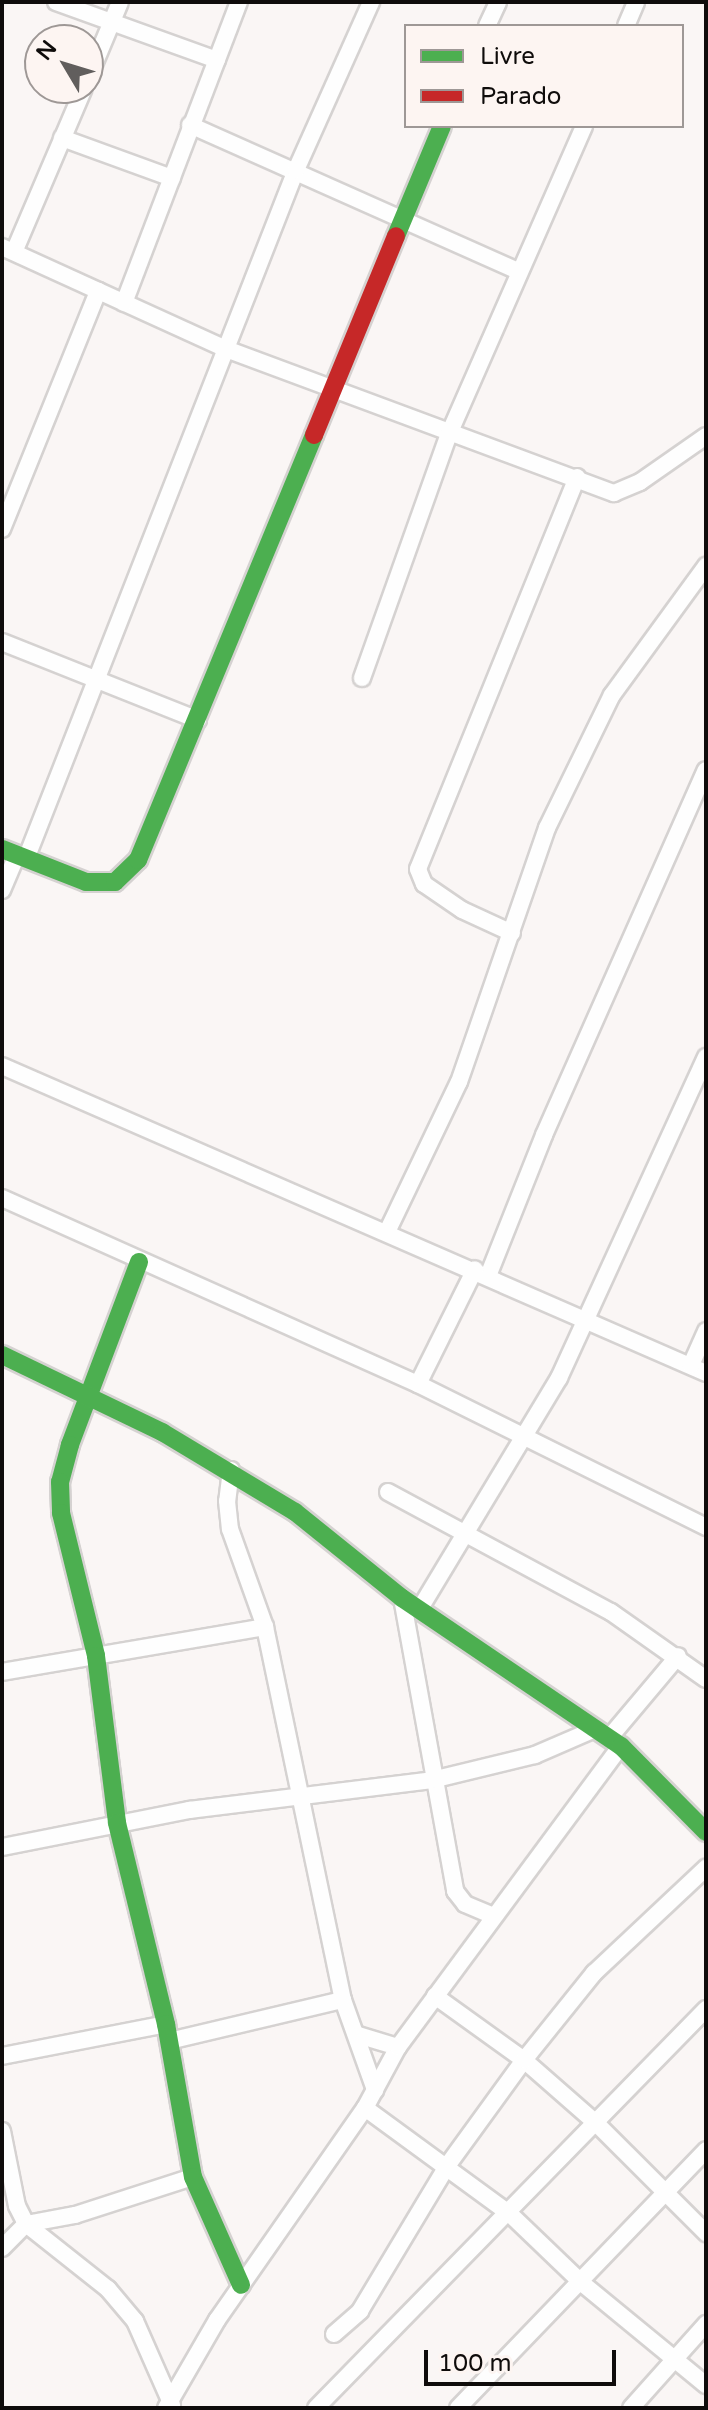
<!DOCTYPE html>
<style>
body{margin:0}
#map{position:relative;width:708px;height:2410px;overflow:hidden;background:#faf6f5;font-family:"Varela Round",sans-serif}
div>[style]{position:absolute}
.roads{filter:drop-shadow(2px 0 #d5d2d1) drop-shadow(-2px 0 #d5d2d1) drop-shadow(0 2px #d5d2d1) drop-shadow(0 -2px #d5d2d1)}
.street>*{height:16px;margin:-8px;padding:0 8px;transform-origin:8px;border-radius:8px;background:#fefefe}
.fast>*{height:18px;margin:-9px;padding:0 9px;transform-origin:9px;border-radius:9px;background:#4caf50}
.jam>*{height:18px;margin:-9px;padding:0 9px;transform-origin:9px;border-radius:9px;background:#c62828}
span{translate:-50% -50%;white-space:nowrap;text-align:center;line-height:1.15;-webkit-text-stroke:6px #fdf5f2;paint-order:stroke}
.frame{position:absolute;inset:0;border:4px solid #0f0c0b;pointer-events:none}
.legend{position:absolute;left:404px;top:24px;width:280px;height:104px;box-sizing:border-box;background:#fdf5f2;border:2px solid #9e9896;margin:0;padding:10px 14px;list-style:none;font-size:24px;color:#0f0c0b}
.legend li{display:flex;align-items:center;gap:16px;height:40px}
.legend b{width:40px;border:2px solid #9e9896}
.north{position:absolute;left:24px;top:24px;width:80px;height:80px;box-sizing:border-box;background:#fdf5f2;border:2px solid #9e9896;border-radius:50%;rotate:308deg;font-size:22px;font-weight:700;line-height:32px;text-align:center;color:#0f0c0b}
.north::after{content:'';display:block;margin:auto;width:28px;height:36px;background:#615e5d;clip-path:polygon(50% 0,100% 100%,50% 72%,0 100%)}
.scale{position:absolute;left:424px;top:2350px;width:192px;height:36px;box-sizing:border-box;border:4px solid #0f0c0b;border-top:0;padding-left:10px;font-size:24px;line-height:28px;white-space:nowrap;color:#0f0c0b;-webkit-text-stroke:6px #fdf5f2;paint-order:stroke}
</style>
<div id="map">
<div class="roads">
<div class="street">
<i style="left:56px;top:2px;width:171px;rotate:19.8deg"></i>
<i style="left:487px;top:26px;width:26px;rotate:-65deg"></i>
<i style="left:626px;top:26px;width:26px;rotate:-67deg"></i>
<i style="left:88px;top:79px;width:83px;rotate:-67.4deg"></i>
<i style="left:190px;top:125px;width:359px;rotate:24deg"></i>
<i style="left:62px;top:138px;width:117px;rotate:20deg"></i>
<i style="left:2px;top:247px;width:246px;rotate:24.5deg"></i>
<i style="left:226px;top:349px;width:414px;rotate:20.4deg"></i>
<i style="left:614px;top:493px;width:28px;rotate:-23deg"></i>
<i style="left:640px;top:482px;width:80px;rotate:-34.9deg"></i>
<i style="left:14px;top:252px;width:178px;rotate:-66.9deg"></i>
<i style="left:124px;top:303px;width:322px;rotate:-69.1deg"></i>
<i style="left:2px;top:529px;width:257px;rotate:-68deg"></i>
<i style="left:2px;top:642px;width:211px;rotate:21.7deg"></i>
<i style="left:362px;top:678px;width:259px;rotate:-70.4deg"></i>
<i style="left:449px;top:434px;width:336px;rotate:-66.3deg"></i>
<i style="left:26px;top:859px;width:740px;rotate:-68.6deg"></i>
<i style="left:296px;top:170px;width:184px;rotate:-65.9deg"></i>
<i style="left:2px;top:890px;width:38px;rotate:-67deg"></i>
<i style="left:512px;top:933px;width:55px;rotate:-155.3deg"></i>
<i style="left:462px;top:910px;width:46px;rotate:-145.6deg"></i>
<i style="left:424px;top:884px;width:16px;rotate:-112deg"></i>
<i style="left:418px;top:869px;width:423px;rotate:-67.9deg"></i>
<i style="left:2px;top:1066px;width:768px;rotate:23.56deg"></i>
<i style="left:2px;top:1198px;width:456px;rotate:24.1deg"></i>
<i style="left:418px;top:1384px;width:322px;rotate:26.4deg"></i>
<i style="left:387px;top:1232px;width:166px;rotate:-64.4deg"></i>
<i style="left:459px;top:1082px;width:269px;rotate:-70.9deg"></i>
<i style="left:547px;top:828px;width:148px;rotate:-64deg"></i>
<i style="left:612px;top:695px;width:160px;rotate:-53.9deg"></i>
<i style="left:488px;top:1276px;width:152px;rotate:-68.3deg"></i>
<i style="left:544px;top:1135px;width:399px;rotate:-66.1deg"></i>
<i style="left:691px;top:1365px;width:37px;rotate:-66deg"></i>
<i style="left:418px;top:1384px;width:128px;rotate:-63.6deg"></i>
<i style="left:231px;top:1470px;width:31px;rotate:97deg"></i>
<i style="left:227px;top:1501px;width:28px;rotate:84deg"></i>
<i style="left:230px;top:1529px;width:104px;rotate:70.3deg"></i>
<i style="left:265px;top:1627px;width:381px;rotate:78.2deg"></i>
<i style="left:343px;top:2000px;width:96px;rotate:70.4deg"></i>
<i style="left:388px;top:1492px;width:253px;rotate:28.3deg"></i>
<i style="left:611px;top:1612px;width:116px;rotate:35.2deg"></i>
<i style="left:402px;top:1598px;width:298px;rotate:79.7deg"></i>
<i style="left:455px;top:1891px;width:16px;rotate:52deg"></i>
<i style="left:465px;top:1904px;width:30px;rotate:23deg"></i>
<i style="left:419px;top:1610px;width:271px;rotate:-58.9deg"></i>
<i style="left:559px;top:1378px;width:353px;rotate:-65.4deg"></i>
<i style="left:2px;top:1672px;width:267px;rotate:-9.7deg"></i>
<i style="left:609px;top:1738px;width:107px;rotate:-49.9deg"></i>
<i style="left:2px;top:1847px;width:191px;rotate:-11.2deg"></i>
<i style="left:189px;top:1810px;width:245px;rotate:-7deg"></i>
<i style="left:432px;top:1780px;width:106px;rotate:-13.6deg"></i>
<i style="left:535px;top:1755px;width:65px;rotate:-23.4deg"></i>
<i style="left:435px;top:1996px;width:110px;rotate:35.7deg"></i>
<i style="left:524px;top:2060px;width:96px;rotate:41.2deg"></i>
<i style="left:596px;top:2123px;width:156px;rotate:45deg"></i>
<i style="left:358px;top:2035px;width:42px;rotate:16.7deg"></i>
<i style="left:169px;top:2041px;width:179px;rotate:-13.3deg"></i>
<i style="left:2px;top:2056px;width:167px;rotate:-11deg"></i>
<i style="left:365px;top:2108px;width:180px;rotate:36.2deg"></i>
<i style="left:510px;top:2214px;width:101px;rotate:43.8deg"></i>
<i style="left:583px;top:2284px;width:159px;rotate:39.4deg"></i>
<i style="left:2px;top:2131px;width:76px;rotate:78.7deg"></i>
<i style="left:17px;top:2206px;width:20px;rotate:63deg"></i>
<i style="left:26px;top:2224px;width:105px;rotate:38.4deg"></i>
<i style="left:108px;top:2289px;width:42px;rotate:49.8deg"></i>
<i style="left:135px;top:2321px;width:92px;rotate:66.2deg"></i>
<i style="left:2px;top:2248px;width:34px;rotate:-45deg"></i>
<i style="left:26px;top:2224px;width:50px;rotate:-10.4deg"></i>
<i style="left:75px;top:2215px;width:124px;rotate:-17.9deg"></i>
<i style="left:334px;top:2334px;width:35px;rotate:-41deg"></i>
<i style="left:360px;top:2311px;width:169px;rotate:-59deg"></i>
<i style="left:447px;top:2166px;width:131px;rotate:-54deg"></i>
<i style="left:524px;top:2060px;width:112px;rotate:-51.2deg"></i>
<i style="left:594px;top:1973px;width:154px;rotate:-43.2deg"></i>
<i style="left:166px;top:2408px;width:102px;rotate:-59.9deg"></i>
<i style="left:217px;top:2320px;width:259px;rotate:-55.1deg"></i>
<i style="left:365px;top:2108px;width:69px;rotate:-61.6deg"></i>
<i style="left:398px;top:2047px;width:375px;rotate:-53.5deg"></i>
<i style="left:316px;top:2408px;width:558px;rotate:-45.65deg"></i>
<i style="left:458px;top:2408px;width:358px;rotate:-46.1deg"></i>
<i style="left:631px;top:2408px;width:113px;rotate:-48.2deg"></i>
</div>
<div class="fast">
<i style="left:396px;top:236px;width:119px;rotate:-67.3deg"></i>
<i style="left:2px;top:849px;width:90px;rotate:21.4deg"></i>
<i style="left:86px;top:882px;width:29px"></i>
<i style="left:115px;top:882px;width:32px;rotate:-44deg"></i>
<i style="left:138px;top:860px;width:460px;rotate:-67.5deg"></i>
<i style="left:139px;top:1262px;width:196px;rotate:110.7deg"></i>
<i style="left:70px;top:1445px;width:38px;rotate:105deg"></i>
<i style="left:60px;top:1482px;width:31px;rotate:88deg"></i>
<i style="left:61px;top:1513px;width:147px;rotate:76.2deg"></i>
<i style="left:96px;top:1656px;width:168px;rotate:82.8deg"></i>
<i style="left:117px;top:1823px;width:207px;rotate:76.3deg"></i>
<i style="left:166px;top:2024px;width:155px;rotate:80deg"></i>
<i style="left:193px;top:2177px;width:118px;rotate:66deg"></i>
<i style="left:2px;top:1355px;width:178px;rotate:25.7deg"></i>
<i style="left:162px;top:1432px;width:155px;rotate:31deg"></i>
<i style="left:295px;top:1512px;width:137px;rotate:38.8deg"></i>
<i style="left:402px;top:1598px;width:264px;rotate:34.1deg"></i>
<i style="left:621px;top:1746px;width:121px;rotate:45.3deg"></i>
</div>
<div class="jam">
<i style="left:314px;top:435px;width:215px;rotate:-67.6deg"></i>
</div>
</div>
<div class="frame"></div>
<ul class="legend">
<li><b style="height:10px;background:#4caf50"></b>Livre</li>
<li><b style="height:10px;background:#c62828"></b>Parado</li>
</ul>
<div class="north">N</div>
<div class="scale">100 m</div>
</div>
